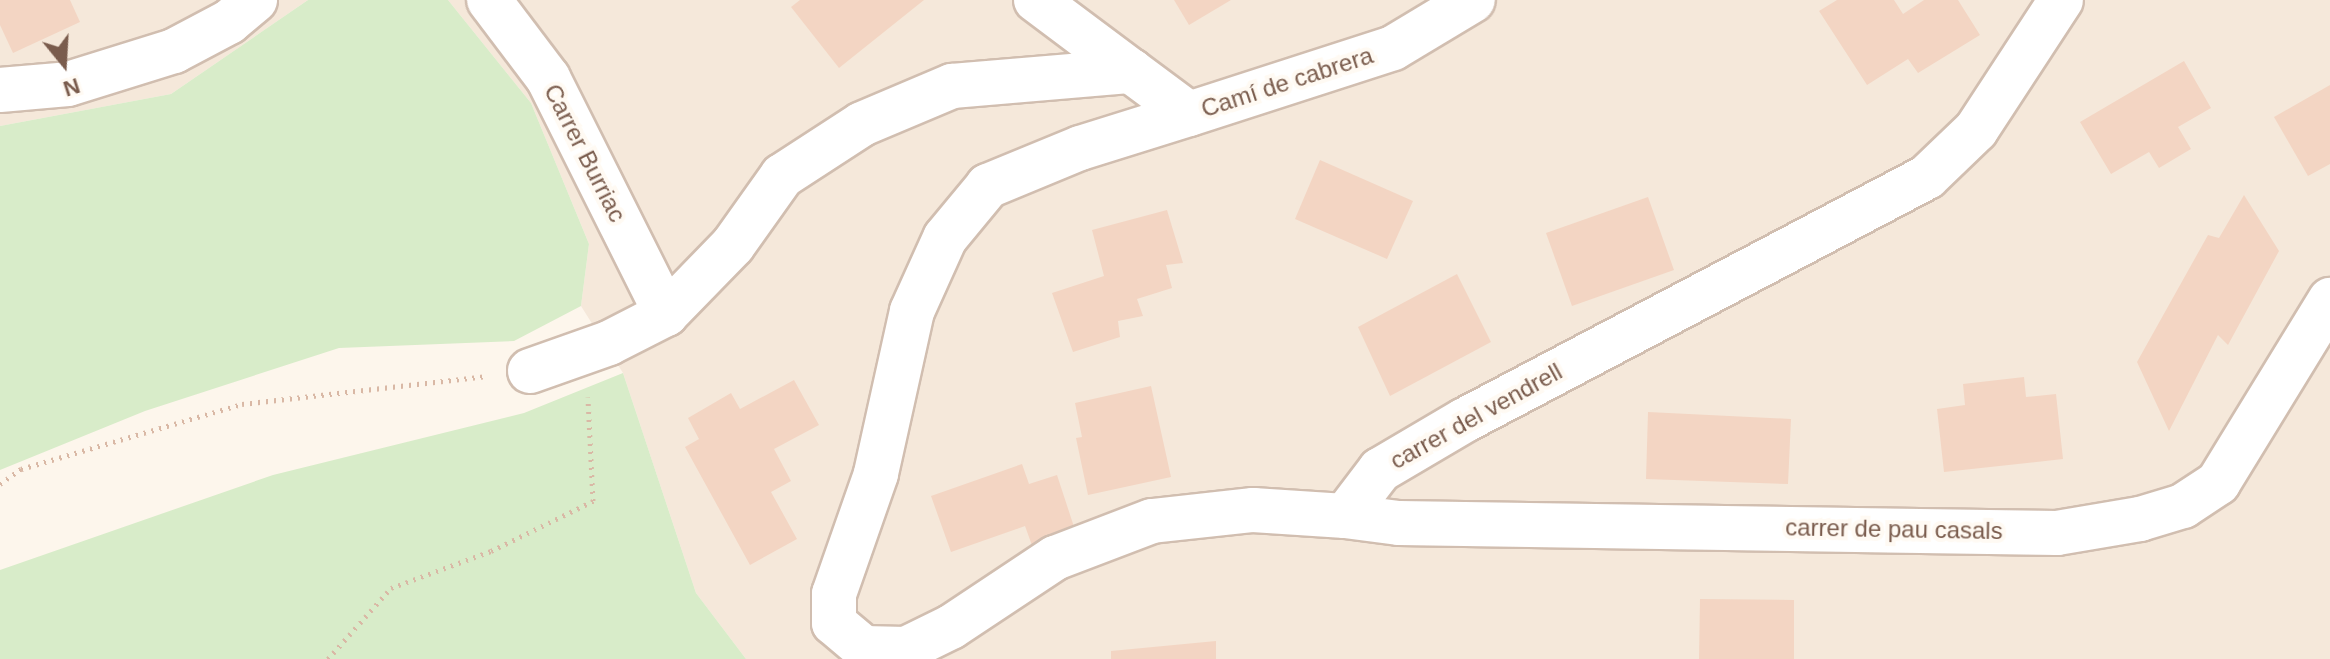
<!DOCTYPE html>
<meta charset="utf-8">
<style>
body{margin:0}
#map{position:relative;width:2330px;height:659px;overflow:hidden;background:#fdf6ec;font-family:Arial,sans-serif}
div>[style]{position:absolute}
.residential>*{inset:0;background:#f5e8da}
.green>*{inset:0;background:#d8ecc9}
.building>*{inset:0;background:#f3d5c3}
.path>*{height:5px;margin-top:-2.5px;transform-origin:0;background:repeating-linear-gradient(90deg,#d9b8a5 0 2px,transparent 0 8px)}
.roads{filter:drop-shadow(2px 0 #d1beb0) drop-shadow(-2px 0 #d1beb0) drop-shadow(0 2px #d1beb0) drop-shadow(0 -2px #d1beb0)}
.minor>*{height:44px;margin:-22px;padding:0 22px;transform-origin:22px;border-radius:22px;background:#fff}
span{translate:-50% -50%;white-space:nowrap;text-align:center;line-height:1.15;-webkit-text-stroke:8px #fffaf3;paint-order:stroke}
.street-label{font-size:24px;color:#7a5c4d}
.north{position:absolute;left:24px;top:24px;width:80px;height:80px;-webkit-text-stroke:6px #fffaf3;paint-order:stroke;rotate:162deg;font-size:22px;font-weight:700;line-height:32px;text-align:center;color:#7a5c4d}
.north::after{content:'';display:block;margin:auto;width:28px;height:36px;background:#7a5c4d;clip-path:polygon(50% 0,100% 100%,50% 72%,0 100%)}
</style>
<div id="map">
<div class="residential">
<i style="clip-path:polygon(0 0,308px 0,171px 94px,0 126px)"></i>
<i style="clip-path:polygon(448px 0,2330px 0,2330px 659px,746px 659px,696px 593px,623px 373px,581px 306px,589px 244px,531px 103px)"></i>
</div>
<div class="green">
<i style="clip-path:polygon(308px 0,448px 0,531px 103px,589px 244px,581px 306px,514px 341px,339px 348px,145px 411px,0 470px,0 126px,171px 94px)"></i>
<i style="clip-path:polygon(623px 373px,696px 593px,746px 659px,0 659px,0 570px,273px 475px,524px 413px)"></i>
</div>
<div class="building">
<i style="clip-path:polygon(0 0,70px 0,80px 22px,13px 53px,0 25px)"></i>
<i style="clip-path:polygon(800px 0,924px 0,839px 68px,791px 7px)"></i>
<i style="clip-path:polygon(1174px 0,1231px 0,1189px 25px)"></i>
<i style="clip-path:polygon(1837px 0,1894px 0,1903px 14px,1924px 0,1958px 0,1980px 35px,1918px 73px,1908px 59px,1867px 85px,1819px 11px)"></i>
<i style="clip-path:polygon(2184px 61px,2211px 108px,2178px 127px,2191px 149px,2159px 168px,2149px 152px,2111px 174px,2080px 122px)"></i>
<i style="clip-path:polygon(2330px 85px,2330px 164px,2308px 176px,2274px 117px)"></i>
<i style="clip-path:polygon(1320px 160px,1413px 201px,1387px 259px,1295px 219px)"></i>
<i style="clip-path:polygon(2244px 195px,2279px 251px,2228px 345px,2218px 335px,2169px 431px,2137px 362px,2208px 235px,2219px 238px)"></i>
<i style="clip-path:polygon(1648px 197px,1674px 270px,1572px 306px,1546px 233px)"></i>
<i style="clip-path:polygon(1167px 210px,1183px 263px,1166px 265px,1172px 288px,1137px 299px,1143px 316px,1118px 321px,1120px 337px,1073px 352px,1052px 293px,1104px 276px,1092px 230px)"></i>
<i style="clip-path:polygon(1457px 274px,1491px 342px,1390px 396px,1358px 327px)"></i>
<i style="clip-path:polygon(2024px 377px,2026px 397px,2056px 394px,2063px 459px,1944px 472px,1937px 409px,1965px 405px,1963px 384px)"></i>
<i style="clip-path:polygon(794px 380px,819px 425px,774px 449px,791px 481px,771px 492px,797px 539px,750px 565px,685px 447px,699px 439px,688px 418px,731px 393px,740px 409px)"></i>
<i style="clip-path:polygon(1151px 386px,1171px 477px,1088px 495px,1076px 438px,1082px 437px,1075px 403px)"></i>
<i style="clip-path:polygon(1648px 412px,1791px 419px,1788px 484px,1646px 479px)"></i>
<i style="clip-path:polygon(1022px 464px,1029px 484px,1057px 475px,1077px 536px,1034px 551px,1025px 526px,951px 552px,931px 496px)"></i>
<i style="clip-path:polygon(1700px 599px,1794px 600px,1794px 659px,1699px 659px)"></i>
<i style="clip-path:polygon(1216px 641px,1216px 659px,1111px 659px,1111px 651px)"></i>
</div>
<div class="path">
<i style="left:0;top:484px;width:26px;rotate:-36deg"></i>
<i style="left:21px;top:469px;width:230px;rotate:-16.4deg"></i>
<i style="left:242px;top:404px;width:247px;rotate:-6.5deg"></i>
<i style="left:328px;top:659px;width:95px;rotate:-48.4deg"></i>
<i style="left:391px;top:588px;width:107px;rotate:-20.3deg"></i>
<i style="left:491px;top:551px;width:114px;rotate:-26.1deg"></i>
<i style="left:593px;top:501px;width:104px;rotate:-92.8deg"></i>
</div>
<div class="roads">
<div class="minor">
<i style="left:489px;top:0;width:98px;rotate:52.9deg"></i>
<i style="left:548px;top:78px;width:264px;rotate:63.4deg"></i>
<i style="left:1036px;top:0;width:119px;rotate:36.8deg"></i>
<i style="left:0;top:90px;width:68px;rotate:-5deg"></i>
<i style="left:68px;top:84px;width:111px;rotate:-17.3deg"></i>
<i style="left:174px;top:51px;width:62px;rotate:-27.8deg"></i>
<i style="left:229px;top:22px;width:34px;rotate:-40deg"></i>
<i style="left:1189px;top:114px;width:114px;rotate:162.7deg"></i>
<i style="left:1080px;top:148px;width:100px;rotate:157.6deg"></i>
<i style="left:988px;top:186px;width:67px;rotate:129.6deg"></i>
<i style="left:945px;top:238px;width:80px;rotate:114.3deg"></i>
<i style="left:912px;top:311px;width:167px;rotate:102.5deg"></i>
<i style="left:876px;top:474px;width:127px;rotate:109.3deg"></i>
<i style="left:834px;top:594px;width:29px;rotate:90deg"></i>
<i style="left:834px;top:623px;width:39px;rotate:40deg"></i>
<i style="left:864px;top:648px;width:42px;rotate:1.4deg"></i>
<i style="left:906px;top:649px;width:50px;rotate:-26.1deg"></i>
<i style="left:951px;top:627px;width:125px;rotate:-33.6deg"></i>
<i style="left:1055px;top:558px;width:104px;rotate:-20.9deg"></i>
<i style="left:1152px;top:521px;width:102px;rotate:-6.2deg"></i>
<i style="left:1253px;top:510px;width:92px;rotate:3.7deg"></i>
<i style="left:1345px;top:516px;width:58px;rotate:-52.7deg"></i>
<i style="left:1380px;top:470px;width:99px;rotate:-30.5deg"></i>
<i style="left:1465px;top:420px;width:522px;rotate:-27.74deg"></i>
<i style="left:1927px;top:177px;width:68px;rotate:-43.8deg"></i>
<i style="left:1976px;top:130px;width:155px;rotate:-56.8deg"></i>
<i style="left:530px;top:371px;width:84px;rotate:-19.5deg"></i>
<i style="left:609px;top:343px;width:64px;rotate:-27deg"></i>
<i style="left:666px;top:314px;width:96px;rotate:-45.8deg"></i>
<i style="left:733px;top:245px;width:85px;rotate:-54.6deg"></i>
<i style="left:782px;top:176px;width:95px;rotate:-33deg"></i>
<i style="left:862px;top:124px;width:98px;rotate:-22.9deg"></i>
<i style="left:952px;top:86px;width:180px;rotate:-4.8deg"></i>
<i style="left:1131px;top:71px;width:72px;rotate:36.6deg"></i>
<i style="left:1189px;top:114px;width:214px;rotate:-17.9deg"></i>
<i style="left:1393px;top:48px;width:93px;rotate:-31deg"></i>
<i style="left:1345px;top:516px;width:54px;rotate:7.4deg"></i>
<i style="left:1399px;top:523px;width:658px;rotate:0.87deg"></i>
<i style="left:2057px;top:533px;width:84px;rotate:-9.6deg"></i>
<i style="left:2140px;top:519px;width:45px;rotate:-16.8deg"></i>
<i style="left:2183px;top:506px;width:42px;rotate:-33.3deg"></i>
<i style="left:2218px;top:483px;width:215px;rotate:-58.5deg"></i>
</div>
</div>
<div class="street-label">
<span style="left:1287px;top:82px;rotate:-18deg">Camí de cabrera</span>
<span style="left:585px;top:153px;rotate:63deg">Carrer Burriac</span>
<span style="left:1476px;top:416px;rotate:-29deg">carrer del vendrell</span>
<span style="left:1894px;top:529px;rotate:1deg">carrer de pau casals</span>
</div>
<div class="north">N</div>
</div>
